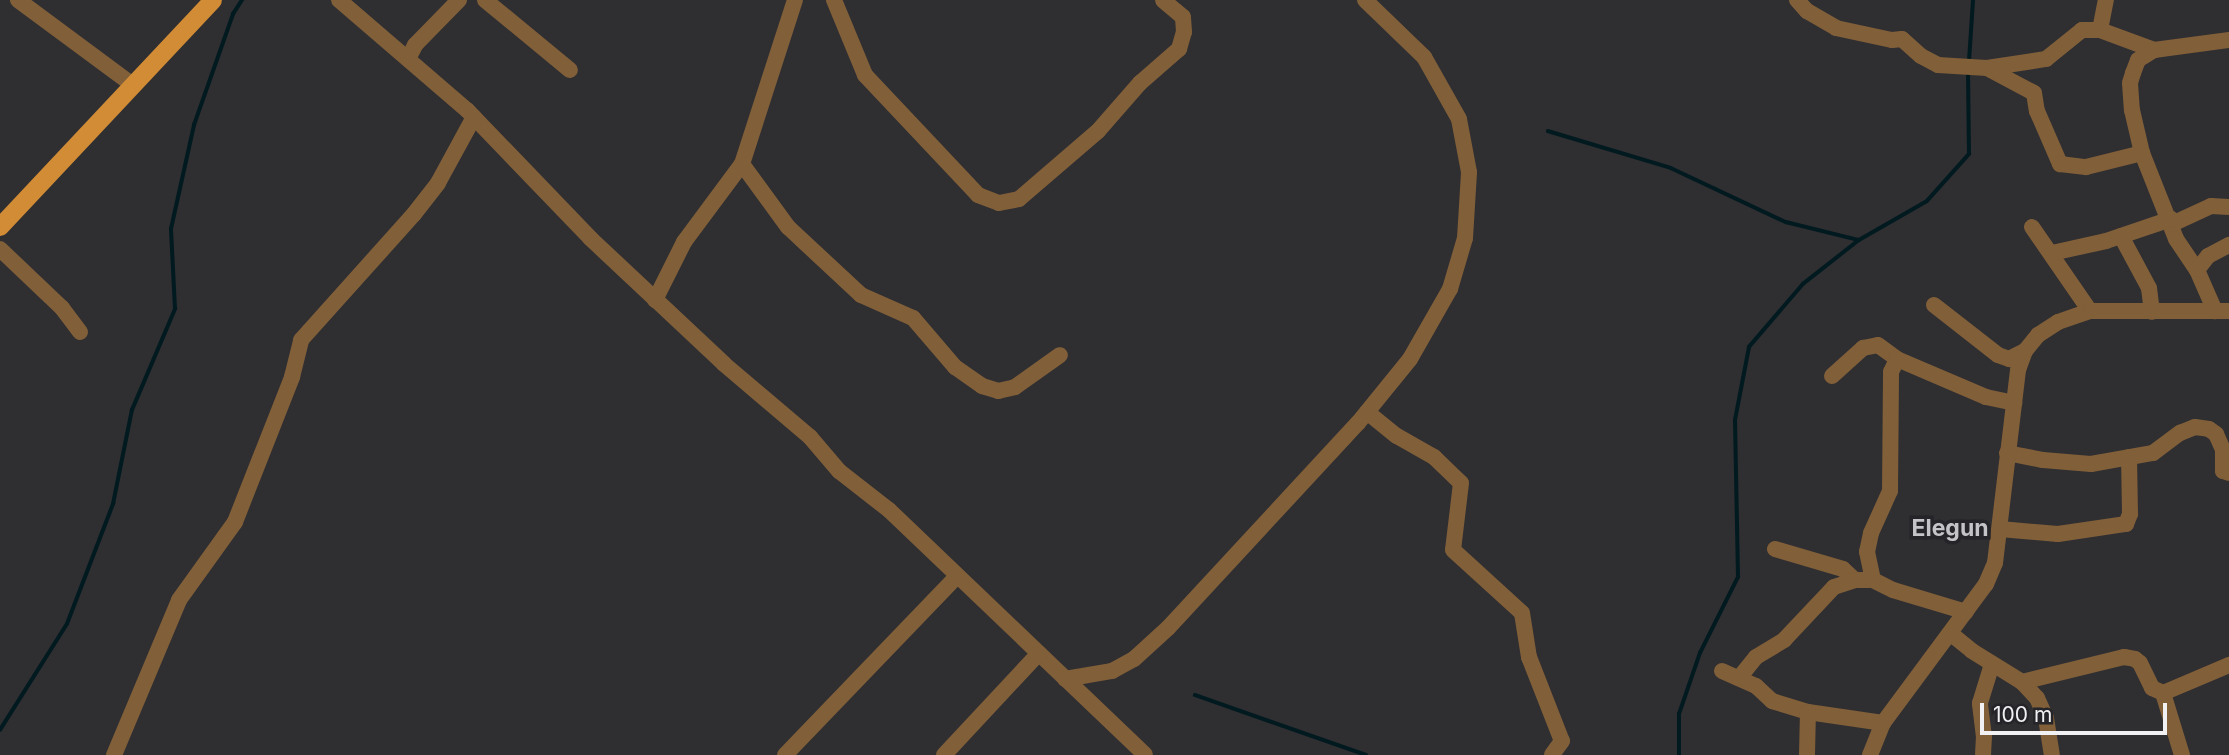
<!DOCTYPE html>
<style>
body{margin:0}
#map{position:relative;width:2229px;height:755px;overflow:hidden;background:#2f2e31;font-family:Inter,sans-serif}
div>[style]{position:absolute}
.stream>*{height:3.5px;margin:-1.75px;padding:0 1.75px;transform-origin:1.75px;border-radius:1.75px;background:#001a20}
.minor>*{height:16px;margin:-8px;padding:0 8px;transform-origin:8px;border-radius:8px;background:#805f39}
.major>*{height:18px;margin:-9px;padding:0 9px;transform-origin:9px;border-radius:9px;background:#d18c35}
span{translate:-50% -50%;white-space:nowrap;text-align:center;line-height:1.15;-webkit-text-stroke:7px #252428;paint-order:stroke}
.quarter-label{font-size:23px;color:#c4c3c8;font-weight:700}
.scale{position:absolute;left:1980px;top:703px;width:187px;height:32px;box-sizing:border-box;border:4px solid #f1f1f3;border-top:0;padding-left:9px;font-size:21px;line-height:24px;white-space:nowrap;color:#f1f1f3;-webkit-text-stroke:5px #252428;paint-order:stroke}
</style>
<div id="map">
<div class="stream">
<i style="left:1969px;top:61px;width:61px;rotate:-86.2deg"></i>
<i style="left:1548px;top:131px;width:128px;rotate:16.7deg"></i>
<i style="left:1671px;top:168px;width:127px;rotate:25.2deg"></i>
<i style="left:1786px;top:222px;width:75px;rotate:13.9deg"></i>
<i style="left:1195px;top:695px;width:181px;rotate:19.3deg"></i>
<i style="left:0;top:730px;width:125px;rotate:-57.7deg"></i>
<i style="left:67px;top:624px;width:129px;rotate:-69deg"></i>
<i style="left:113px;top:504px;width:96px;rotate:-78.6deg"></i>
<i style="left:132px;top:410px;width:110px;rotate:-66.9deg"></i>
<i style="left:175px;top:309px;width:80px;rotate:-92.9deg"></i>
<i style="left:171px;top:229px;width:107px;rotate:-77.5deg"></i>
<i style="left:194px;top:125px;width:118px;rotate:-70.6deg"></i>
<i style="left:233px;top:14px;width:17px;rotate:-57deg"></i>
<i style="left:1679px;top:755px;width:41px;rotate:-90deg"></i>
<i style="left:1679px;top:714px;width:65px;rotate:-71deg"></i>
<i style="left:1700px;top:653px;width:85px;rotate:-63.4deg"></i>
<i style="left:1738px;top:577px;width:157px;rotate:-91.1deg"></i>
<i style="left:1735px;top:420px;width:74px;rotate:-79.1deg"></i>
<i style="left:1749px;top:347px;width:83px;rotate:-49.4deg"></i>
<i style="left:1803px;top:284px;width:71px;rotate:-38.2deg"></i>
<i style="left:1859px;top:240px;width:78px;rotate:-29.8deg"></i>
<i style="left:1927px;top:201px;width:63px;rotate:-48.2deg"></i>
<i style="left:1969px;top:154px;width:82px;rotate:-90.7deg"></i>
</div>
<div class="minor">
<i style="left:18px;top:0;width:143px;rotate:36.5deg"></i>
<i style="left:339px;top:0;width:169px;rotate:40.7deg"></i>
<i style="left:467px;top:110px;width:178px;rotate:46.1deg"></i>
<i style="left:590px;top:238px;width:184px;rotate:43.2deg"></i>
<i style="left:724px;top:364px;width:113px;rotate:40.3deg"></i>
<i style="left:810px;top:437px;width:45px;rotate:49.5deg"></i>
<i style="left:839px;top:471px;width:63px;rotate:38deg"></i>
<i style="left:889px;top:510px;width:354px;rotate:43.7deg"></i>
<i style="left:485px;top:0;width:110px;rotate:39.5deg"></i>
<i style="left:834px;top:0;width:81px;rotate:67.5deg"></i>
<i style="left:865px;top:75px;width:165px;rotate:46.7deg"></i>
<i style="left:978px;top:195px;width:22px;rotate:21deg"></i>
<i style="left:999px;top:203px;width:20px;rotate:-11deg"></i>
<i style="left:1019px;top:199px;width:104px;rotate:-40.7deg"></i>
<i style="left:1098px;top:131px;width:64px;rotate:-48.8deg"></i>
<i style="left:1140px;top:83px;width:52px;rotate:-41.1deg"></i>
<i style="left:1179px;top:49px;width:18px;rotate:-74deg"></i>
<i style="left:1184px;top:32px;width:15px;rotate:-94deg"></i>
<i style="left:1183px;top:17px;width:26px;rotate:-140deg"></i>
<i style="left:1797px;top:0;width:15px;rotate:48deg"></i>
<i style="left:1807px;top:11px;width:34px;rotate:30deg"></i>
<i style="left:1836px;top:28px;width:57px;rotate:12.1deg"></i>
<i style="left:1892px;top:40px;width:10px;rotate:-6deg"></i>
<i style="left:1902px;top:39px;width:25px;rotate:42deg"></i>
<i style="left:1921px;top:56px;width:19px;rotate:28deg"></i>
<i style="left:1938px;top:65px;width:49px;rotate:3.5deg"></i>
<i style="left:1987px;top:68px;width:60px;rotate:-8.7deg"></i>
<i style="left:2046px;top:59px;width:46px;rotate:-38.9deg"></i>
<i style="left:2082px;top:30px;width:18px"></i>
<i style="left:2100px;top:30px;width:58px;rotate:20.3deg"></i>
<i style="left:2154px;top:50px;width:76px;rotate:-7.6deg"></i>
<i style="left:2100px;top:30px;width:31px;rotate:-79deg"></i>
<i style="left:2154px;top:50px;width:19px;rotate:148deg"></i>
<i style="left:2138px;top:60px;width:14px;rotate:111deg"></i>
<i style="left:2133px;top:73px;width:10px;rotate:107deg"></i>
<i style="left:2130px;top:83px;width:27px;rotate:86deg"></i>
<i style="left:2132px;top:110px;width:44px;rotate:76.9deg"></i>
<i style="left:2142px;top:153px;width:92px;rotate:68.4deg"></i>
<i style="left:2176px;top:239px;width:37px;rotate:56deg"></i>
<i style="left:2197px;top:270px;width:45px;rotate:66.3deg"></i>
<i style="left:408px;top:59px;width:16px;rotate:-63deg"></i>
<i style="left:415px;top:45px;width:63px;rotate:-45.6deg"></i>
<i style="left:1987px;top:68px;width:53px;rotate:28deg"></i>
<i style="left:2034px;top:93px;width:18px;rotate:81deg"></i>
<i style="left:2037px;top:111px;width:58px;rotate:66.5deg"></i>
<i style="left:2060px;top:164px;width:26px;rotate:7deg"></i>
<i style="left:2086px;top:167px;width:58px;rotate:-14deg"></i>
<i style="left:742px;top:164px;width:78px;rotate:53.9deg"></i>
<i style="left:788px;top:227px;width:100px;rotate:43deg"></i>
<i style="left:861px;top:295px;width:57px;rotate:23.9deg"></i>
<i style="left:913px;top:318px;width:65px;rotate:49.4deg"></i>
<i style="left:955px;top:367px;width:33px;rotate:35deg"></i>
<i style="left:982px;top:386px;width:17px;rotate:17deg"></i>
<i style="left:998px;top:391px;width:17px;rotate:-13deg"></i>
<i style="left:1015px;top:387px;width:55px;rotate:-35.4deg"></i>
<i style="left:2172px;top:224px;width:43px;rotate:-24.8deg"></i>
<i style="left:2211px;top:206px;width:18px;rotate:3deg"></i>
<i style="left:2032px;top:227px;width:102px;rotate:55.4deg"></i>
<i style="left:2121px;top:236px;width:59px;rotate:61.7deg"></i>
<i style="left:2149px;top:288px;width:24px;rotate:83deg"></i>
<i style="left:0;top:249px;width:86px;rotate:43.6deg"></i>
<i style="left:62px;top:308px;width:30px;rotate:53deg"></i>
<i style="left:2052px;top:253px;width:55px;rotate:-12.5deg"></i>
<i style="left:2106px;top:241px;width:69px;rotate:-18.7deg"></i>
<i style="left:2197px;top:270px;width:18px;rotate:-52deg"></i>
<i style="left:2208px;top:256px;width:24px;rotate:-28deg"></i>
<i style="left:655px;top:300px;width:65px;rotate:-63.4deg"></i>
<i style="left:684px;top:242px;width:97px;rotate:-53.4deg"></i>
<i style="left:742px;top:164px;width:172px;rotate:-72.1deg"></i>
<i style="left:1934px;top:305px;width:81px;rotate:38deg"></i>
<i style="left:1998px;top:355px;width:12px;rotate:20deg"></i>
<i style="left:2009px;top:359px;width:18px;rotate:-27deg"></i>
<i style="left:1832px;top:376px;width:42px;rotate:-42.1deg"></i>
<i style="left:1863px;top:348px;width:15px;rotate:-11deg"></i>
<i style="left:1878px;top:345px;width:24px;rotate:36deg"></i>
<i style="left:1897px;top:359px;width:97px;rotate:23.1deg"></i>
<i style="left:1986px;top:397px;width:29px;rotate:12deg"></i>
<i style="left:1367px;top:412px;width:38px;rotate:39deg"></i>
<i style="left:1397px;top:436px;width:43px;rotate:29.6deg"></i>
<i style="left:1434px;top:457px;width:37px;rotate:44deg"></i>
<i style="left:1461px;top:483px;width:67px;rotate:96.8deg"></i>
<i style="left:1453px;top:550px;width:93px;rotate:42.4deg"></i>
<i style="left:1522px;top:613px;width:45px;rotate:81deg"></i>
<i style="left:1529px;top:657px;width:90px;rotate:68.6deg"></i>
<i style="left:1562px;top:741px;width:17px;rotate:126deg"></i>
<i style="left:2007px;top:453px;width:37px;rotate:11deg"></i>
<i style="left:2043px;top:460px;width:48px;rotate:4.8deg"></i>
<i style="left:2091px;top:464px;width:63px;rotate:-10.1deg"></i>
<i style="left:2153px;top:453px;width:34px;rotate:-37deg"></i>
<i style="left:2180px;top:433px;width:16px;rotate:-22deg"></i>
<i style="left:2195px;top:427px;width:14px;rotate:8deg"></i>
<i style="left:2209px;top:429px;width:9px;rotate:36deg"></i>
<i style="left:2216px;top:434px;width:17px;rotate:66deg"></i>
<i style="left:2223px;top:450px;width:21px;rotate:90deg"></i>
<i style="left:2223px;top:471px;width:6px;rotate:18deg"></i>
<i style="left:2000px;top:529px;width:58px;rotate:4.9deg"></i>
<i style="left:2058px;top:534px;width:69px;rotate:-8.4deg"></i>
<i style="left:2126px;top:524px;width:11px;rotate:-68deg"></i>
<i style="left:2130px;top:514px;width:57px;rotate:-91deg"></i>
<i style="left:1775px;top:549px;width:71px;rotate:16.4deg"></i>
<i style="left:1843px;top:569px;width:16px;rotate:43deg"></i>
<i style="left:1855px;top:580px;width:18px"></i>
<i style="left:1873px;top:580px;width:22px;rotate:27deg"></i>
<i style="left:1893px;top:590px;width:76px;rotate:16.8deg"></i>
<i style="left:1873px;top:580px;width:29px;rotate:-102deg"></i>
<i style="left:1867px;top:552px;width:19px;rotate:-78deg"></i>
<i style="left:1871px;top:533px;width:46px;rotate:-65.7deg"></i>
<i style="left:1890px;top:491px;width:119px;rotate:-89.5deg"></i>
<i style="left:1891px;top:372px;width:14px;rotate:-65deg"></i>
<i style="left:1950px;top:633px;width:28px;rotate:39deg"></i>
<i style="left:1972px;top:651px;width:59px;rotate:31.8deg"></i>
<i style="left:2022px;top:682px;width:22px;rotate:47deg"></i>
<i style="left:2037px;top:698px;width:22px;rotate:66deg"></i>
<i style="left:2046px;top:718px;width:37px;rotate:81deg"></i>
<i style="left:1722px;top:671px;width:37px;rotate:24deg"></i>
<i style="left:1756px;top:686px;width:22px;rotate:43deg"></i>
<i style="left:1772px;top:701px;width:38px;rotate:17deg"></i>
<i style="left:1808px;top:712px;width:76px;rotate:8.3deg"></i>
<i style="left:1739px;top:678px;width:27px;rotate:-51deg"></i>
<i style="left:1756px;top:657px;width:33px;rotate:-31deg"></i>
<i style="left:1784px;top:640px;width:73px;rotate:-46.7deg"></i>
<i style="left:1834px;top:587px;width:22px;rotate:-18deg"></i>
<i style="left:1065px;top:679px;width:48px;rotate:-9.7deg"></i>
<i style="left:1112px;top:671px;width:25px;rotate:-29deg"></i>
<i style="left:1134px;top:659px;width:46px;rotate:-42.4deg"></i>
<i style="left:1168px;top:628px;width:280px;rotate:-47.2deg"></i>
<i style="left:1358px;top:423px;width:82px;rotate:-50.9deg"></i>
<i style="left:1410px;top:359px;width:81px;rotate:-60.3deg"></i>
<i style="left:1450px;top:289px;width:53px;rotate:-73.6deg"></i>
<i style="left:1465px;top:238px;width:66px;rotate:-86.5deg"></i>
<i style="left:1469px;top:172px;width:54px;rotate:-100.7deg"></i>
<i style="left:1459px;top:119px;width:71px;rotate:-119.4deg"></i>
<i style="left:1424px;top:57px;width:82px;rotate:-136deg"></i>
<i style="left:2022px;top:682px;width:105px;rotate:-13.8deg"></i>
<i style="left:2124px;top:657px;width:11px;rotate:10deg"></i>
<i style="left:2135px;top:659px;width:6px;rotate:39deg"></i>
<i style="left:2140px;top:663px;width:28px;rotate:64deg"></i>
<i style="left:2152px;top:688px;width:12px;rotate:24deg"></i>
<i style="left:2163px;top:693px;width:65px;rotate:73deg"></i>
<i style="left:2163px;top:693px;width:72px;rotate:-23deg"></i>
<i style="left:114px;top:755px;width:168px;rotate:-67.2deg"></i>
<i style="left:179px;top:600px;width:96px;rotate:-54.3deg"></i>
<i style="left:235px;top:522px;width:156px;rotate:-68.5deg"></i>
<i style="left:292px;top:377px;width:38px;rotate:-76deg"></i>
<i style="left:301px;top:340px;width:169px;rotate:-48.1deg"></i>
<i style="left:414px;top:214px;width:39px;rotate:-52deg"></i>
<i style="left:438px;top:183px;width:75px;rotate:-61.4deg"></i>
<i style="left:785px;top:755px;width:248px;rotate:-46.1deg"></i>
<i style="left:944px;top:755px;width:139px;rotate:-47deg"></i>
<i style="left:1807px;top:755px;width:43px;rotate:-88.7deg"></i>
<i style="left:1870px;top:755px;width:35px;rotate:-68deg"></i>
<i style="left:1883px;top:723px;width:173px;rotate:-53.5deg"></i>
<i style="left:1986px;top:584px;width:23px;rotate:-67deg"></i>
<i style="left:1995px;top:563px;width:194px;rotate:-83.2deg"></i>
<i style="left:2018px;top:370px;width:20px;rotate:-70deg"></i>
<i style="left:2025px;top:351px;width:21px;rotate:-51deg"></i>
<i style="left:2038px;top:335px;width:24px;rotate:-33deg"></i>
<i style="left:2058px;top:322px;width:34px;rotate:-19deg"></i>
<i style="left:2090px;top:311px;width:139px"></i>
<i style="left:1983px;top:755px;width:18px;rotate:-87deg"></i>
<i style="left:1984px;top:737px;width:34px;rotate:-97deg"></i>
<i style="left:1980px;top:703px;width:41px;rotate:-72.9deg"></i>
</div>
<div class="major">
<i style="left:0;top:227px;width:311px;rotate:-46.8deg"></i>
</div>
<div class="quarter-label">
<span style="left:1950px;top:528px">Elegun</span>
</div>
<div class="scale">100 m</div>
</div>
